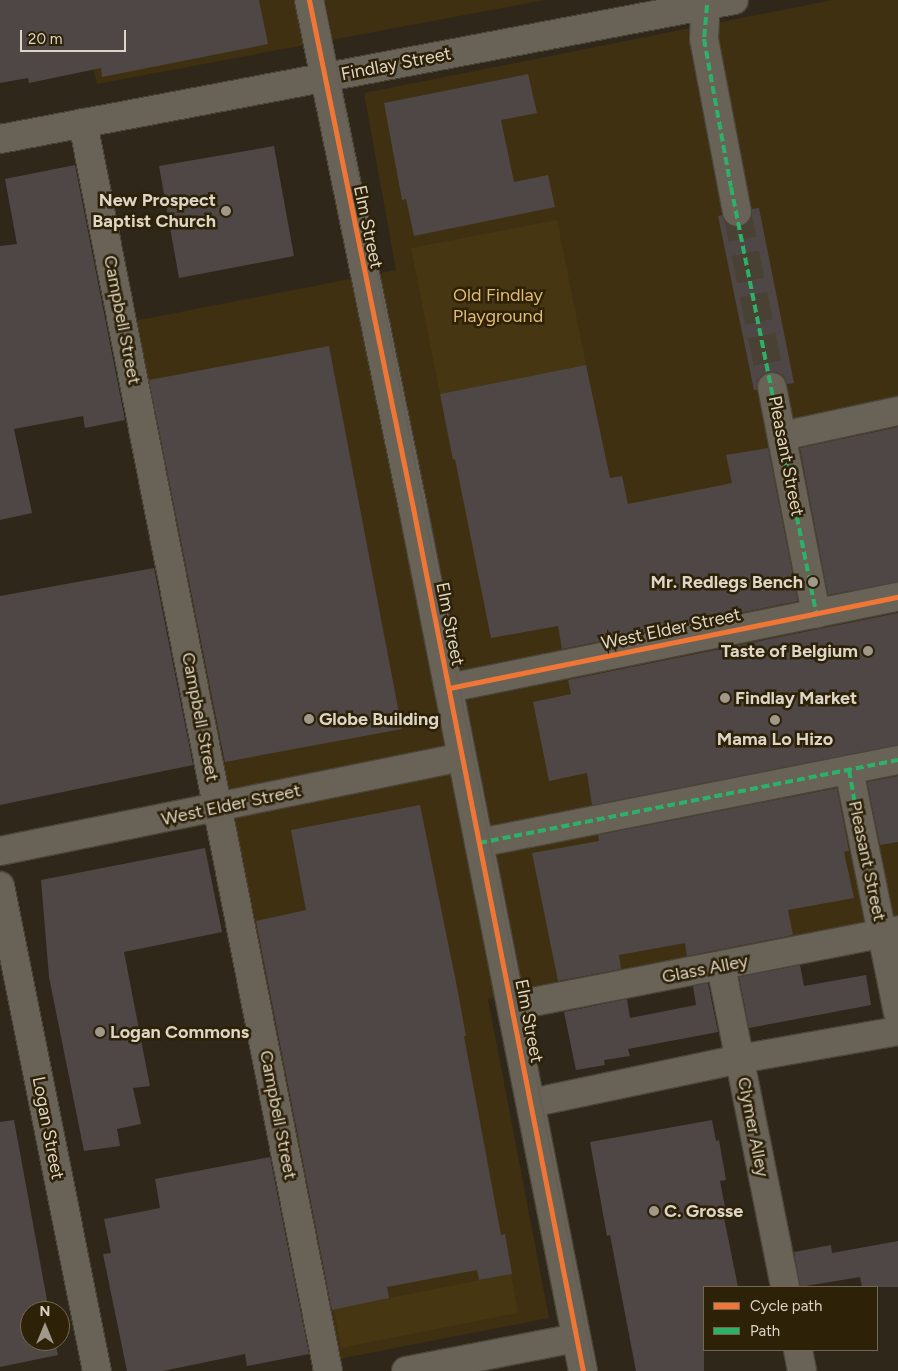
<!DOCTYPE html>
<style>
body{margin:0}
#map{position:relative;width:898px;height:1371px;overflow:hidden;background:#2f2719;font-family:Figtree,sans-serif}
div>[style]{position:absolute}
.built>*{inset:0;background:#3f3011}
.green>*{inset:0;background:#463612}
.building>*{inset:0;background:#4e4746}
.minor-tunnel>*{height:28px;margin-top:-14px;transform-origin:0;background:repeating-linear-gradient(90deg,#494133 0 28px,transparent 0 42px)}
.roads{filter:drop-shadow(1px 0 #4a4439) drop-shadow(-1px 0 #4a4439) drop-shadow(0 1px #4a4439) drop-shadow(0 -1px #4a4439)}
.minor>*{height:28px;margin:-14px;padding:0 14px;transform-origin:14px;border-radius:14px;background:#686257}
.tram>*{height:1px;margin:-0.5px;padding:0 0.5px;transform-origin:0.5px;border-radius:0.5px;background:#635d53}
.quiet>*{height:4px;margin-top:-2px;transform-origin:0;background:repeating-linear-gradient(90deg,#2db169 0 8px,transparent 0 12px)}
.cycleway>*{height:5px;margin:-2.5px;padding:0 2.5px;transform-origin:2.5px;border-radius:2.5px;background:#f07635}
.dots>*{width:14px;height:14px;translate:-50% -50%;box-sizing:border-box;border:2px solid #2d2107;border-radius:50%}
span{translate:-50% -50%;white-space:nowrap;text-align:center;line-height:1.15;-webkit-text-stroke:5px #2d2107;paint-order:stroke}
.street-label{font-size:18px;color:#ddd5c6}
.poi-label{font-size:18px;color:#ddd5c6;font-weight:700}
.right{translate:-100% -50%;text-align:right}
.left{translate:0 -50%;text-align:left}
.park-label{font-size:18px;color:#e2bc74}
.legend{position:absolute;left:703px;top:1286px;width:175px;height:65px;box-sizing:border-box;background:#2d2107;border:1px solid #736953;margin:0;padding:6px 9px;list-style:none;font-size:15px;color:#ddd5c6}
.legend li{display:flex;align-items:center;gap:10px;height:25px}
.legend b{width:25px;border:1px solid #736953}
.north{position:absolute;left:20px;top:1301px;width:50px;height:50px;box-sizing:border-box;background:#2d2107;border:1px solid #736953;border-radius:50%;rotate:0deg;font-size:14px;font-weight:700;line-height:20px;text-align:center;color:#ddd5c6}
.north::after{content:'';display:block;margin:auto;width:18px;height:22px;background:#a09889;clip-path:polygon(50% 0,100% 100%,50% 72%,0 100%)}
.scale{position:absolute;left:20px;top:30px;width:106px;height:22px;box-sizing:border-box;border:2px solid #ddd5c6;border-top:0;padding-left:6px;font-size:15px;line-height:18px;white-space:nowrap;color:#ddd5c6;-webkit-text-stroke:4px #2d2107;paint-order:stroke}
</style>
<div id="map">
<div class="built">
<i style="clip-path:polygon(79px 0,545px 0,97px 84px)"></i>
<i style="clip-path:polygon(832px 0,898px 0,898px 920px,488px 999px,549px 1318px,334px 1360px,134px 321px,396px 270px,364px 93px)"></i>
</div>
<div class="green">
<i style="clip-path:polygon(557px 220px,586px 365px,440px 394px,411px 248px)"></i>
<i style="clip-path:polygon(511px 1274px,518px 1313px,341px 1348px,334px 1309px)"></i>
</div>
<div class="building">
<i style="clip-path:polygon(0 0,259px 0,268px 44px,102px 77px,101px 68px,29px 83px,28px 78px,0 83px)"></i>
<i style="clip-path:polygon(528px 74px,537px 113px,501px 120px,514px 182px,548px 175px,555px 207px,414px 236px,406px 199px,402px 200px,384px 103px)"></i>
<i style="clip-path:polygon(274px 146px,294px 256px,179px 278px,159px 166px)"></i>
<i style="clip-path:polygon(75px 165px,125px 420px,85px 428px,83px 416px,14px 429px,32px 513px,0 520px,0 246px,17px 244px,5px 179px)"></i>
<i style="clip-path:polygon(759px 208px,794px 383px,787px 384px,783px 376px,777px 372px,770px 372px,761px 376px,757px 382px,757px 390px,754px 390px,718px 216px,722px 215px,725px 222px,731px 227px,740px 227px,747px 224px,752px 218px,752px 209px)"></i>
<i style="clip-path:polygon(329px 346px,402px 729px,225px 762px,149px 380px)"></i>
<i style="clip-path:polygon(586px 365px,610px 478px,622px 476px,628px 504px,732px 483px,726px 455px,768px 448px,798px 601px,562px 649px,558px 626px,491px 638px,455px 459px,453px 460px,440px 394px)"></i>
<i style="clip-path:polygon(898px 427px,898px 582px,828px 595px,800px 448px)"></i>
<i style="clip-path:polygon(154px 568px,193px 765px,0 805px,0 596px)"></i>
<i style="clip-path:polygon(898px 613px,898px 745px,592px 805px,587px 773px,549px 781px,533px 702px,571px 694px,568px 680px)"></i>
<i style="clip-path:polygon(898px 776px,898px 842px,880px 845px,867px 782px)"></i>
<i style="clip-path:polygon(837px 788px,849px 851px,844px 852px,854px 898px,788px 910px,793px 935px,687px 956px,685px 943px,619px 955px,621px 969px,558px 981px,532px 853px,599px 841px,598px 835px)"></i>
<i style="clip-path:polygon(420px 805px,458px 992px,466px 1036px,464px 1036px,501px 1235px,505px 1234px,512px 1274px,479px 1280px,477px 1270px,387px 1287px,389px 1298px,332px 1310px,256px 921px,306px 910px,291px 830px)"></i>
<i style="clip-path:polygon(205px 848px,222px 932px,124px 952px,150px 1086px,133px 1088px,141px 1124px,117px 1129px,120px 1146px,84px 1151px,49px 977px,41px 880px)"></i>
<i style="clip-path:polygon(800px 965px,804px 986px,866px 975px,871px 1005px,749px 1028px,739px 977px)"></i>
<i style="clip-path:polygon(708px 983px,718px 1032px,628px 1049px,630px 1056px,604px 1060px,605px 1065px,576px 1070px,564px 1012px,627px 999px,630px 1018px,696px 1005px,693px 986px)"></i>
<i style="clip-path:polygon(14px 1120px,49px 1311px,30px 1311px,30px 1341px,55px 1341px,58px 1355px,0 1367px,0 1122px)"></i>
<i style="clip-path:polygon(712px 1120px,716px 1141px,719px 1140px,726px 1180px,720px 1181px,725px 1207px,722px 1208px,738px 1287px,704px 1287px,704px 1371px,636px 1371px,610px 1235px,607px 1236px,590px 1142px)"></i>
<i style="clip-path:polygon(270px 1157px,309px 1354px,247px 1366px,245px 1354px,163px 1371px,127px 1371px,103px 1254px,111px 1253px,104px 1219px,160px 1208px,155px 1179px)"></i>
<i style="clip-path:polygon(898px 1241px,898px 1287px,862px 1287px,860px 1277px,800px 1287px,794px 1252px,831px 1245px,832px 1253px)"></i>
</div>
<div class="minor-tunnel">
<i style="left:737px;top:212px;width:178px;rotate:78.7deg"></i>
</div>
<div class="roads">
<div class="minor">
<i style="left:309px;top:0;width:519px;rotate:78.43deg"></i>
<i style="left:413px;top:508px;width:880px;rotate:78.86deg"></i>
<i style="left:706px;top:0;width:39px;rotate:93deg"></i>
<i style="left:704px;top:39px;width:176px;rotate:79.2deg"></i>
<i style="left:83px;top:123px;width:1272px;rotate:78.89deg"></i>
<i style="left:0;top:139px;width:747px;rotate:-10.72deg"></i>
<i style="left:772px;top:387px;width:231px;rotate:79deg"></i>
<i style="left:782px;top:436px;width:119px;rotate:-12.2deg"></i>
<i style="left:449px;top:688px;width:458px;rotate:-11.5deg"></i>
<i style="left:849px;top:770px;width:247px;rotate:78.6deg"></i>
<i style="left:479px;top:843px;width:427px;rotate:-11.2deg"></i>
<i style="left:0;top:851px;width:471px;rotate:-11.5deg"></i>
<i style="left:0;top:886px;width:495px;rotate:78.7deg"></i>
<i style="left:721px;top:966px;width:327px;rotate:78.7deg"></i>
<i style="left:512px;top:1006px;width:393px;rotate:-11.1deg"></i>
<i style="left:531px;top:1103px;width:213px;rotate:-11.9deg"></i>
<i style="left:739px;top:1059px;width:161px;rotate:-10deg"></i>
<i style="left:798px;top:1350px;width:21px;rotate:79deg"></i>
<i style="left:406px;top:1371px;width:173px;rotate:-11deg"></i>
</div>
</div>
<div class="tram">
<i style="left:323px;top:0;width:1398px;rotate:78.82deg"></i>
</div>
<div class="quiet">
<i style="left:707px;top:5px;width:34px;rotate:95deg"></i>
<i style="left:704px;top:39px;width:150px;rotate:79.7deg"></i>
<i style="left:731px;top:187px;width:435px;rotate:78.7deg"></i>
<i style="left:849px;top:770px;width:57px;rotate:79.9deg"></i>
<i style="left:479px;top:843px;width:427px;rotate:-11.2deg"></i>
</div>
<div class="cycleway">
<i style="left:309px;top:0;width:519px;rotate:78.43deg"></i>
<i style="left:413px;top:508px;width:880px;rotate:78.86deg"></i>
<i style="left:449px;top:688px;width:458px;rotate:-11.5deg"></i>
</div>
<div class="dots">
<i style="left:226px;top:211px;background:#a09889"></i>
<i style="left:813px;top:582px;background:#a09889"></i>
<i style="left:868px;top:651px;background:#a09889"></i>
<i style="left:725px;top:698px;background:#a09889"></i>
<i style="left:309px;top:719px;background:#a09889"></i>
<i style="left:775px;top:720px;background:#a09889"></i>
<i style="left:100px;top:1032px;background:#a09889"></i>
<i style="left:654px;top:1211px;background:#a09889"></i>
</div>
<div class="street-label">
<span style="left:396px;top:64px;rotate:-11deg">Findlay Street</span>
<span style="left:368px;top:227px;rotate:78deg">Elm Street</span>
<span style="left:122px;top:320px;rotate:79deg">Campbell Street</span>
<span style="left:786px;top:456px;rotate:79deg">Pleasant Street</span>
<span style="left:450px;top:624px;rotate:79deg">Elm Street</span>
<span style="left:671px;top:629px;rotate:-12deg">West Elder Street</span>
<span style="left:200px;top:717px;rotate:79deg">Campbell Street</span>
<span style="left:231px;top:805px;rotate:-12deg">West Elder Street</span>
<span style="left:867px;top:861px;rotate:78deg">Pleasant Street</span>
<span style="left:705px;top:969px;rotate:-11deg">Glass Alley</span>
<span style="left:529px;top:1021px;rotate:79deg">Elm Street</span>
<span style="left:278px;top:1115px;rotate:79deg">Campbell Street</span>
<span style="left:753px;top:1127px;rotate:79deg">Clymer Alley</span>
<span style="left:48px;top:1128px;rotate:79deg">Logan Street</span>
</div>
<div class="poi-label">
<span class="right" style="left:216px;top:211px">New Prospect<br>Baptist Church</span>
<span class="right" style="left:803px;top:582px">Mr. Redlegs Bench</span>
<span class="right" style="left:858px;top:651px">Taste of Belgium</span>
<span class="left" style="left:735px;top:698px">Findlay Market</span>
<span class="left" style="left:319px;top:719px">Globe Building</span>
<span style="left:775px;top:739px">Mama Lo Hizo</span>
<span class="left" style="left:110px;top:1032px">Logan Commons</span>
<span class="left" style="left:664px;top:1211px">C. Grosse</span>
</div>
<div class="park-label">
<span style="left:498px;top:306px">Old Findlay<br>Playground</span>
</div>
<ul class="legend">
<li><b style="height:6px;background:#f07635"></b>Cycle path</li>
<li><b style="height:6px;background:#2db169"></b>Path</li>
</ul>
<div class="north">N</div>
<div class="scale">20 m</div>
</div>
